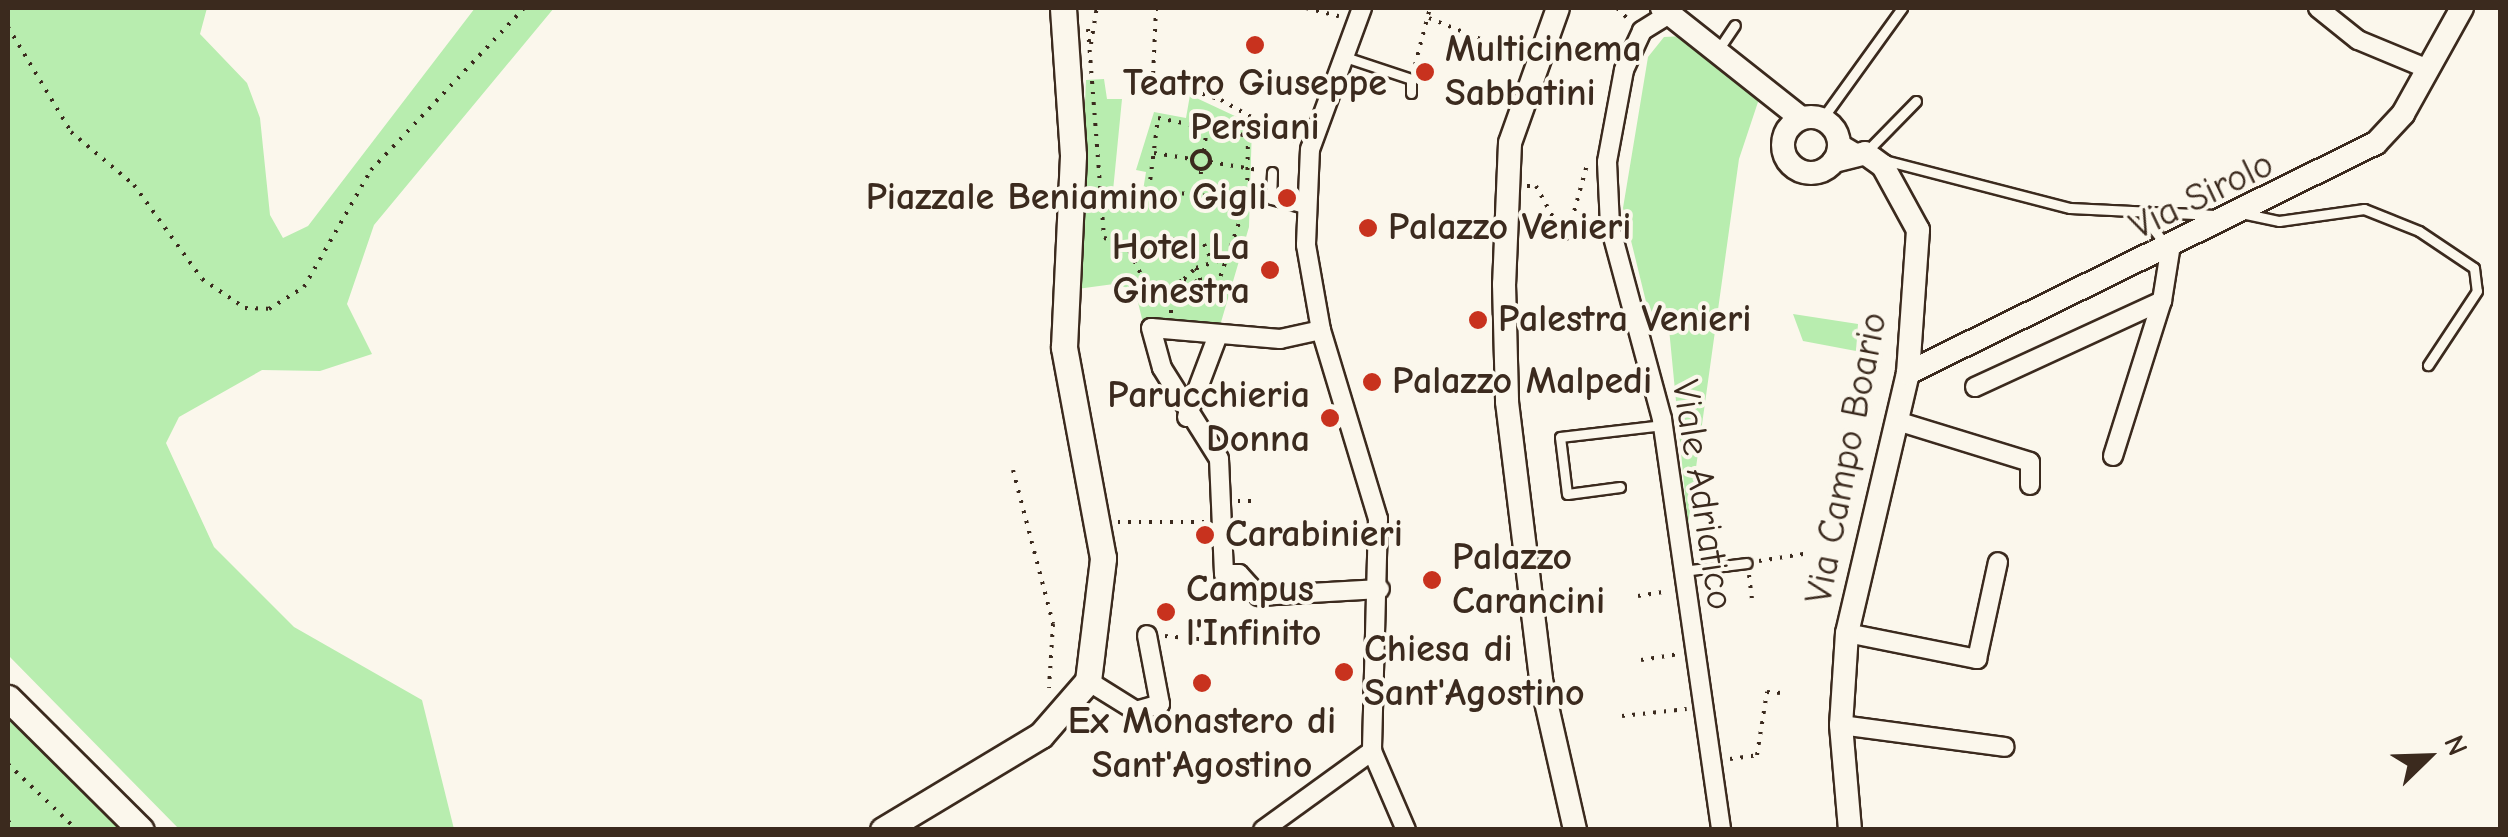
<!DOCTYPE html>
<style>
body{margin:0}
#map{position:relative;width:2508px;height:837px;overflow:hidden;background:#fbf7ec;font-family:"Comic Neue",sans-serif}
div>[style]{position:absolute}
.green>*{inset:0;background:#b8edaf}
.path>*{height:4px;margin-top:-2px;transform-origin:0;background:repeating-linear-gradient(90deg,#3b2a1e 0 2.5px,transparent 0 10.5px)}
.path>.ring{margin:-2px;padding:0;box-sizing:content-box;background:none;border:4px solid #3b2a1e;border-radius:50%}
.roads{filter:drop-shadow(2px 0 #3b2a1e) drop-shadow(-2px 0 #3b2a1e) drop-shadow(0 2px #3b2a1e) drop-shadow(0 -2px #3b2a1e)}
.service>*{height:9px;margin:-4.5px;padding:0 4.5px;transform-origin:4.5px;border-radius:4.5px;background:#fbf7ec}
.minor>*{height:18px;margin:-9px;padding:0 9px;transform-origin:9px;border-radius:9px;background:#fbf7ec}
.tertiary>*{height:22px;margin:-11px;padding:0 11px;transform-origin:11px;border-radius:11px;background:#fbf7ec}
.tertiary>.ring{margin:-11px;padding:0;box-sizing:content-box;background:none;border:22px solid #fbf7ec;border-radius:50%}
.secondary>*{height:25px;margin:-12.5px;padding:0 12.5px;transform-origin:12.5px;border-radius:12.5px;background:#fbf7ec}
.dots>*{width:28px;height:28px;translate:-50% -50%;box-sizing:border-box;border:5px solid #fbf7ec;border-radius:50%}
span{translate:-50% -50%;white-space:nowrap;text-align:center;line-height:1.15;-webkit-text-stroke:8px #fbf7ec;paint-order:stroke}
.poi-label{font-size:38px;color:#3b2a1e;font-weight:700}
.left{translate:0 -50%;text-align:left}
.right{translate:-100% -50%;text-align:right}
.street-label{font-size:38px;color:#3b2a1e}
.frame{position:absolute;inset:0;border:10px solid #3b2a1e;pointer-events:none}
.north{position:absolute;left:2378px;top:707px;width:100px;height:100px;-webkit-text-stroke:8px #fbf7ec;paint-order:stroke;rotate:67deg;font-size:28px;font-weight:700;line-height:40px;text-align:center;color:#3b2a1e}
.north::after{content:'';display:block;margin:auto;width:35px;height:45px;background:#3b2a1e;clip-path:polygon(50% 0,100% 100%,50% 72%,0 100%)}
</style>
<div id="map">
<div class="green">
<i style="clip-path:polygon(8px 8px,207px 8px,200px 34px,247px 83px,260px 118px,270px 215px,283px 238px,308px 226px,475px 8px,554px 8px,374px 225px,347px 304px,372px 354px,320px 371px,262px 370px,179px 417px,166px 443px,214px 547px,294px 627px,422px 700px,454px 829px,179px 829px,8px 655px)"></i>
<i style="clip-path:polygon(1684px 36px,1761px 93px,1739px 159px,1688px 525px,1667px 308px,1650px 318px,1623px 208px,1648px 57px,1664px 37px)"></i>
<i style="clip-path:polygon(1104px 79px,1107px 99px,1122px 99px,1112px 201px,1141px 203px,1146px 172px,1136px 170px,1154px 112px,1186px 118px,1190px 95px,1252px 124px,1249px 227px,1219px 329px,1143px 323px,1135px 290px,1114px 284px,1077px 289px,1086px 80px)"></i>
<i style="clip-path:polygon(1793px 314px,1858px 324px,1856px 351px,1803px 341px)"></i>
<i style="clip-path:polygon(8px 709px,129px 829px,8px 829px)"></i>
</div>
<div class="path">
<i style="left:1156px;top:8px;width:69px;rotate:92.5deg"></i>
<i style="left:1153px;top:77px;width:72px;rotate:18.7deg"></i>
<i style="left:1221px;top:100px;width:84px;rotate:29.3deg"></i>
<i style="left:1306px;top:8px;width:34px;rotate:14deg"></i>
<i style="left:1617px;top:8px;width:14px;rotate:45deg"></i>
<i style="left:1429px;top:18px;width:95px;rotate:22.2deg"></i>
<i style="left:8px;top:27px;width:122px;rotate:59deg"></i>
<i style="left:71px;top:132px;width:82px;rotate:40.1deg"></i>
<i style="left:134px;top:185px;width:116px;rotate:54.1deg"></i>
<i style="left:202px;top:279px;width:52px;rotate:34deg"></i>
<i style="left:245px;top:308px;width:24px;rotate:2deg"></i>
<i style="left:269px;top:309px;width:41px;rotate:-32.2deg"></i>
<i style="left:304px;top:287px;width:135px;rotate:-60.2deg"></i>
<i style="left:371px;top:170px;width:223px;rotate:-46.6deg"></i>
<i style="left:1088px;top:29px;width:210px;rotate:85.6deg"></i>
<i style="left:1104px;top:238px;width:21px;rotate:11deg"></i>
<i style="left:1125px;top:242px;width:64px;rotate:63.8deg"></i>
<i style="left:1153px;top:299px;width:37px;rotate:-33deg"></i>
<i style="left:1184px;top:279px;width:34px;rotate:12deg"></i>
<i style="left:1217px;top:286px;width:91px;rotate:-70.8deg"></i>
<i style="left:1091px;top:44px;width:36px;rotate:-81deg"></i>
<i style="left:1415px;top:65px;width:59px;rotate:-75.3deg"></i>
<i style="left:1158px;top:118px;width:92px;rotate:11.3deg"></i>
<i style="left:1248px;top:136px;width:64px;rotate:90.9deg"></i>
<i style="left:1247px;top:200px;width:99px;rotate:-174.2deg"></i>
<i style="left:1149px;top:190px;width:73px;rotate:-82.9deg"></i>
<i class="ring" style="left:1192px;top:151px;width:14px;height:14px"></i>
<i style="left:1204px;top:151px;width:23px;rotate:-83deg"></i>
<i style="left:1154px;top:153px;width:38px;rotate:9deg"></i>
<i style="left:1210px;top:162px;width:49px;rotate:9.5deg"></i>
<i style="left:1527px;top:186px;width:9px"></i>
<i style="left:1536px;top:186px;width:63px;rotate:61.4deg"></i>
<i style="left:1566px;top:241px;width:83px;rotate:-74.6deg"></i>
<i style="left:1199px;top:195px;width:25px;rotate:-85deg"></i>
<i style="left:1162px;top:238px;width:42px;rotate:8.1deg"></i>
<i style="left:1204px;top:244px;width:17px;rotate:65deg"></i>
<i style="left:1161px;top:254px;width:38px;rotate:12deg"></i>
<i style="left:1196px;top:268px;width:33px;rotate:-18deg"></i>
<i style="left:1184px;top:279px;width:16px;rotate:-43deg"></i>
<i style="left:1196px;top:268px;width:15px;rotate:70deg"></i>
<i style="left:1171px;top:313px;width:21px;rotate:-90deg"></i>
<i style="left:1013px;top:470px;width:159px;rotate:75.4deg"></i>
<i style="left:1053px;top:624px;width:64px;rotate:93.6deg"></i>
<i style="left:1238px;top:501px;width:16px"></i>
<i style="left:1118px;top:522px;width:86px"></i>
<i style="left:1759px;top:561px;width:51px;rotate:-9.1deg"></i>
<i style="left:1749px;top:575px;width:24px;rotate:83deg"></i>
<i style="left:1638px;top:596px;width:30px;rotate:-9deg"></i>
<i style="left:1165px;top:636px;width:55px;rotate:5.2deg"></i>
<i style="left:1641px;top:660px;width:37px;rotate:-9deg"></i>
<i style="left:1622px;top:716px;width:65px;rotate:-6.1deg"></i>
<i style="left:1730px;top:759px;width:27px;rotate:-8deg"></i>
<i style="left:1757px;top:755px;width:64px;rotate:-81deg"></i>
<i style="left:1767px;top:692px;width:16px;rotate:4deg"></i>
<i style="left:8px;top:764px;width:95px;rotate:43.7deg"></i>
<i style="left:8px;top:821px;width:13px;rotate:45deg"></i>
</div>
<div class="roads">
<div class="service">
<i style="left:1718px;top:50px;width:30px;rotate:-56deg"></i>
<i style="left:1345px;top:57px;width:70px;rotate:18.4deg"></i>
<i style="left:1411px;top:79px;width:14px;rotate:90deg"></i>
<i style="left:1822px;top:119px;width:137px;rotate:-54.2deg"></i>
<i style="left:1838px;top:137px;width:26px;rotate:31deg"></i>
<i style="left:1867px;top:151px;width:70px;rotate:-45.6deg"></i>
<i style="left:1888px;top:161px;width:188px;rotate:14.5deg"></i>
<i style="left:2070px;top:208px;width:145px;rotate:2.8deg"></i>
<i style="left:1272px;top:172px;width:27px;rotate:92deg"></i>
<i style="left:1271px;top:199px;width:35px;rotate:15deg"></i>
<i style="left:2246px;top:214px;width:34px;rotate:12deg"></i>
<i style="left:2279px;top:221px;width:86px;rotate:-8deg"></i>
<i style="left:2364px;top:209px;width:59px;rotate:21.8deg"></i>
<i style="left:2419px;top:231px;width:66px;rotate:33.9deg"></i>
<i style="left:2474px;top:268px;width:23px;rotate:83deg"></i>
<i style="left:2477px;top:291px;width:89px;rotate:123.5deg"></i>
<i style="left:2144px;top:217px;width:37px;rotate:52deg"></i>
<i style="left:1620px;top:487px;width:53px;rotate:172.5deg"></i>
<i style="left:1567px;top:494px;width:57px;rotate:-97deg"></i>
<i style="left:1560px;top:437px;width:104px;rotate:-6.6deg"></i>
<i style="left:1683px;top:571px;width:64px;rotate:-7.1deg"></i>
</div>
<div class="minor">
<i style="left:1362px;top:8px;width:150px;rotate:110.2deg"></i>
<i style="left:1310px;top:149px;width:96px;rotate:92.4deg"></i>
<i style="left:1306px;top:245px;width:86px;rotate:80deg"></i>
<i style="left:1321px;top:330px;width:197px;rotate:73.2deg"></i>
<i style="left:1378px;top:519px;width:232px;rotate:91.5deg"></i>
<i style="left:1372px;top:751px;width:86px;rotate:66.7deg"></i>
<i style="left:2318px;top:8px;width:51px;rotate:38.7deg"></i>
<i style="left:2358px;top:40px;width:76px;rotate:22.5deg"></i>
<i style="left:1669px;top:14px;width:32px;rotate:148deg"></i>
<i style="left:1642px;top:31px;width:43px;rotate:114.8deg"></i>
<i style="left:1624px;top:70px;width:94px;rotate:100.5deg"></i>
<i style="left:1607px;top:162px;width:64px;rotate:87.3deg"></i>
<i style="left:1610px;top:226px;width:200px;rotate:74.9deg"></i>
<i style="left:1662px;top:419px;width:415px;rotate:81.8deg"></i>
<i style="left:1321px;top:330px;width:42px;rotate:167.6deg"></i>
<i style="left:1280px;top:339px;width:129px;rotate:-175.1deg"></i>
<i style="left:1151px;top:328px;width:41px;rotate:74.6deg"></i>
<i style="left:1162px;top:368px;width:107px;rotate:57.9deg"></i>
<i style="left:1219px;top:459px;width:115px;rotate:87.5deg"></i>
<i style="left:1224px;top:574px;width:15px"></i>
<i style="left:1239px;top:574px;width:30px;rotate:48deg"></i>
<i style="left:1259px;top:596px;width:121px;rotate:-3.3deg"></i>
<i style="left:1975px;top:387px;width:206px;rotate:-24.7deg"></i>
<i style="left:2162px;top:301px;width:51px;rotate:-80.9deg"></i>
<i style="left:1187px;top:417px;width:88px;rotate:-69.3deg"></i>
<i style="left:1897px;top:421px;width:139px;rotate:17.1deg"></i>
<i style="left:2030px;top:462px;width:23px;rotate:90deg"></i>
<i style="left:2113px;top:456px;width:163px;rotate:-72.5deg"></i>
<i style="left:1847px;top:633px;width:133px;rotate:11.3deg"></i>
<i style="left:1977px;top:659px;width:99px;rotate:-77.8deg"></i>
<i style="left:1088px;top:681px;width:57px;rotate:32deg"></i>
<i style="left:1136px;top:711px;width:25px;rotate:-16deg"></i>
<i style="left:1160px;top:704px;width:70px;rotate:-100.7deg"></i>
<i style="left:1841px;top:725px;width:165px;rotate:7.6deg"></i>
<i style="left:1263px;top:830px;width:135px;rotate:-35.9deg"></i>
</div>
<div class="tertiary">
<i style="left:1558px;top:8px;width:143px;rotate:109.6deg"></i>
<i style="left:1510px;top:143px;width:141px;rotate:92.4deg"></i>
<i style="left:1504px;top:284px;width:118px;rotate:88.5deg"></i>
<i style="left:1507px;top:402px;width:280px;rotate:83deg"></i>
<i style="left:1541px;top:680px;width:154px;rotate:77.2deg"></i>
<i style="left:1662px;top:8px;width:177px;rotate:38.4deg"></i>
<i class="ring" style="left:1783px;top:117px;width:34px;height:34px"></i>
<i style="left:1834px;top:161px;width:32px;rotate:-14deg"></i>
<i style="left:1865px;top:153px;width:22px;rotate:36deg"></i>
<i style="left:1883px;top:166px;width:73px;rotate:61.3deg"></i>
<i style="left:1918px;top:230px;width:143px;rotate:94deg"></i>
<i style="left:1908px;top:373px;width:267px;rotate:103.2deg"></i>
<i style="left:1847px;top:633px;width:92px;rotate:93.7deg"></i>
<i style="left:1841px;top:725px;width:105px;rotate:85.1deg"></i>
<i style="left:1908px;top:373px;width:521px;rotate:-26.17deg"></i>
<i style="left:2376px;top:143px;width:40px;rotate:-47deg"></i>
<i style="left:2403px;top:114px;width:121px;rotate:-60.9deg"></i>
</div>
<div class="secondary">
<i style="left:8px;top:698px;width:187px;rotate:44.8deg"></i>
<i style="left:883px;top:830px;width:184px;rotate:-31deg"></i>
<i style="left:1041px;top:735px;width:72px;rotate:-49deg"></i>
<i style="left:1088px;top:681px;width:124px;rotate:-83deg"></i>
<i style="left:1103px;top:558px;width:215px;rotate:-100.5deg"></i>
<i style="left:1064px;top:347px;width:192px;rotate:-87.3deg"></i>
<i style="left:1073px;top:155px;width:147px;rotate:-93.9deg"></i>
</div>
</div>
<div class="dots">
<i style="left:1255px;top:45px;background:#c8321e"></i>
<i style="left:1425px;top:72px;background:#c8321e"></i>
<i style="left:1287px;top:198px;background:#c8321e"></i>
<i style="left:1368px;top:228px;background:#c8321e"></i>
<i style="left:1270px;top:270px;background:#c8321e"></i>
<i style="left:1478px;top:320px;background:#c8321e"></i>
<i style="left:1372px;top:382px;background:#c8321e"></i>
<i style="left:1330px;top:418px;background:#c8321e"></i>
<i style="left:1205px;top:535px;background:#c8321e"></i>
<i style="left:1432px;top:580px;background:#c8321e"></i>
<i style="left:1166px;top:612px;background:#c8321e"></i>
<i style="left:1344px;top:672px;background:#c8321e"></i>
<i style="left:1202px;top:683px;background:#c8321e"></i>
</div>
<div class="poi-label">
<span class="left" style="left:1445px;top:72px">Multicinema<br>Sabbatini</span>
<span style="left:1255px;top:106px">Teatro Giuseppe<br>Persiani</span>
<span class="right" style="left:1267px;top:198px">Piazzale Beniamino Gigli</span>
<span class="left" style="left:1388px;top:228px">Palazzo Venieri</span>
<span class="right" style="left:1250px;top:270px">Hotel La<br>Ginestra</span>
<span class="left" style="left:1498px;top:320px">Palestra Venieri</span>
<span class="left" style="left:1392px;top:382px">Palazzo Malpedi</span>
<span class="right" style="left:1310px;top:418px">Parucchieria<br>Donna</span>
<span class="left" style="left:1225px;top:535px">Carabinieri</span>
<span class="left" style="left:1452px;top:580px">Palazzo<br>Carancini</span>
<span class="left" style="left:1186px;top:612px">Campus<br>l'Infinito</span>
<span class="left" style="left:1364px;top:672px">Chiesa di<br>Sant'Agostino</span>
<span style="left:1202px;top:744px">Ex Monastero di<br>Sant'Agostino</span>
</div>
<div class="street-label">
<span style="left:2202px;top:196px;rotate:-26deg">Via Sirolo</span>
<span style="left:1847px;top:458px;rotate:-79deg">Via Campo Boario</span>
<span style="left:1702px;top:495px;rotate:81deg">Viale Adriatico</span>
</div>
<div class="frame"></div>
<div class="north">N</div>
</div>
